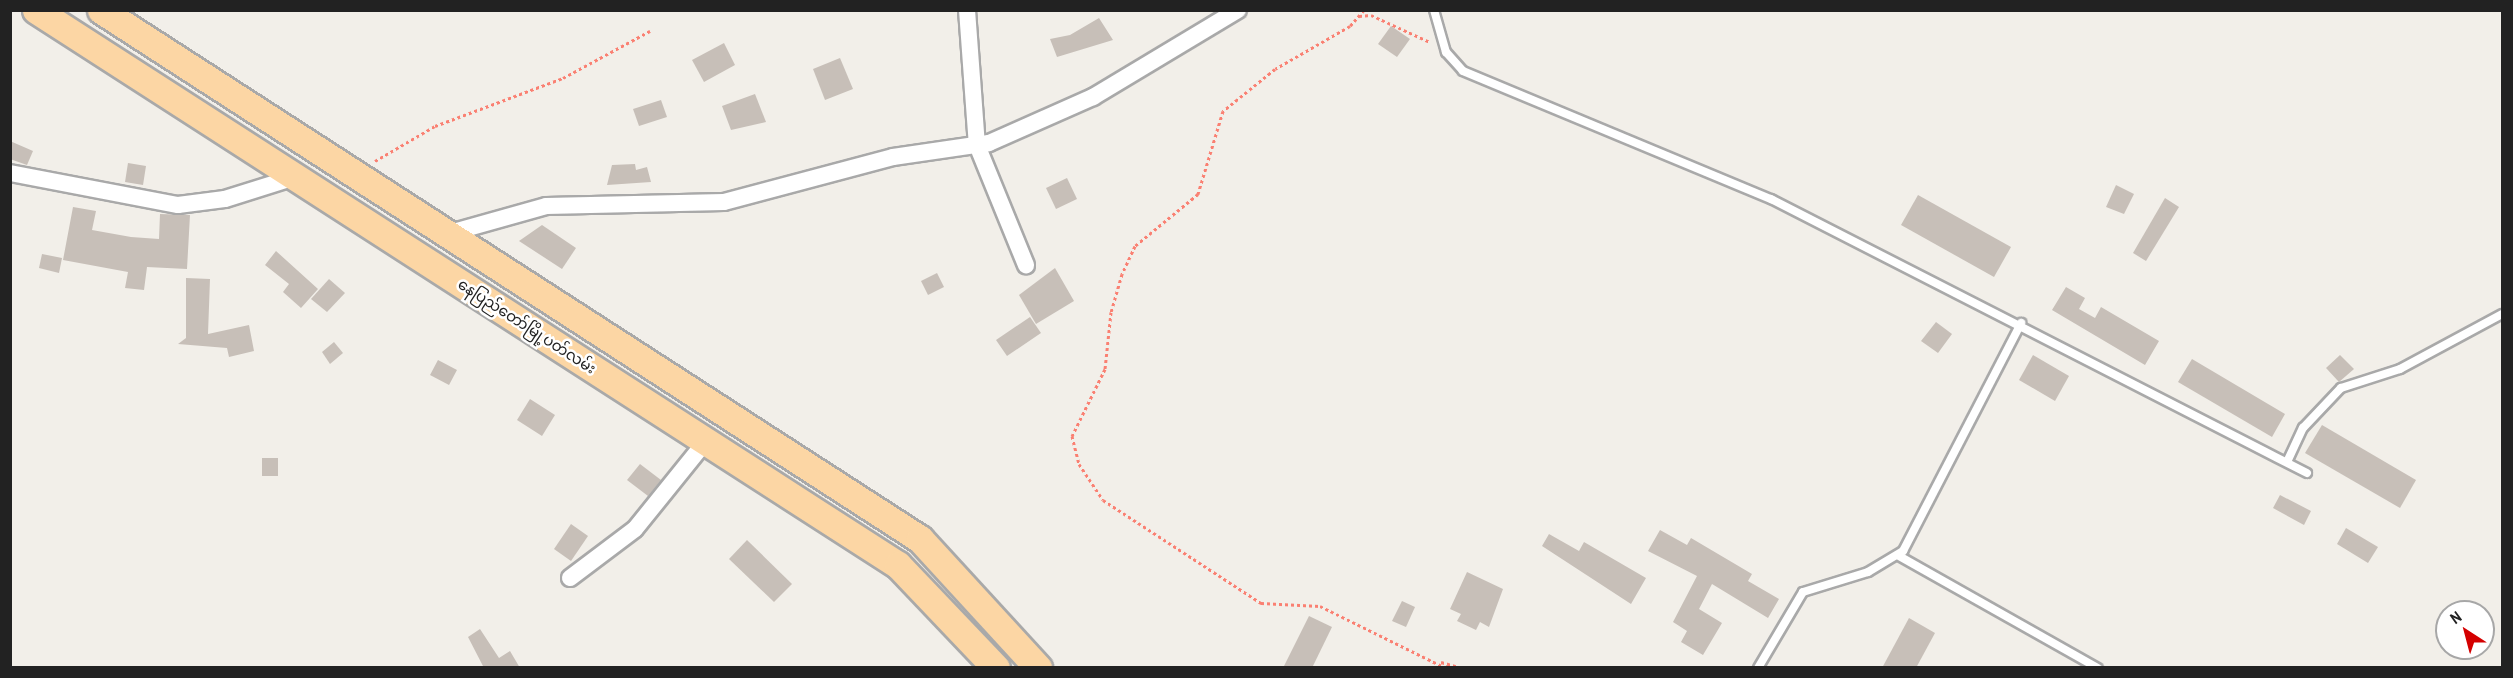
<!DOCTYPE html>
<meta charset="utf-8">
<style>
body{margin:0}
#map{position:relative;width:2513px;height:678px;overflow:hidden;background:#f2efe9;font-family:"Archivo Narrow","Noto Sans Myanmar",sans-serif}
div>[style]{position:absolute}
.building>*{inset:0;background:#c7bfb8}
.path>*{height:3px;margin-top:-1.5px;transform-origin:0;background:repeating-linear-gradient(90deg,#fa8072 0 3px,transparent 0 6px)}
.roads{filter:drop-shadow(2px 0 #a9a9a9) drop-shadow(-2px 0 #a9a9a9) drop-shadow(0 2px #a9a9a9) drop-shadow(0 -2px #a9a9a9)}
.service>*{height:8px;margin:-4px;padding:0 4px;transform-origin:4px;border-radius:4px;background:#fff}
.minor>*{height:16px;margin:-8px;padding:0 8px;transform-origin:8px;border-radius:8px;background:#fff}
.primary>*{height:27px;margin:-13.5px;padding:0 13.5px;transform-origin:13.5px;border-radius:13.5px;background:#fcd6a4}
span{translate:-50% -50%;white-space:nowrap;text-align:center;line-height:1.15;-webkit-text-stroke:5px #fff;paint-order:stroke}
.street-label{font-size:15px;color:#222}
.frame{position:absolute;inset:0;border:12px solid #222;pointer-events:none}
.north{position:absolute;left:2435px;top:600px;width:60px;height:60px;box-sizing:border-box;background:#fff;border:2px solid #a7a7a7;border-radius:50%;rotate:324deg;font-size:16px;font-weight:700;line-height:24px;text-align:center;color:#222}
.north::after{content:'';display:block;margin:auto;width:21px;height:27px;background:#d40000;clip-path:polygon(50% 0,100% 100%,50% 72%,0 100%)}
</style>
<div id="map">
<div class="building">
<i style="clip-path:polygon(1099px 18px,1113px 40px,1057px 57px,1050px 39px,1070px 35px)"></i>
<i style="clip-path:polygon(1391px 26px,1410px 39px,1397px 57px,1378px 44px)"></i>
<i style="clip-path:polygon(724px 43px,735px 65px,704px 82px,692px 60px)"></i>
<i style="clip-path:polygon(840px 58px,853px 89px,825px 100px,813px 69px)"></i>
<i style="clip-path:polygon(755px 94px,766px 122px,731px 130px,722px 106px)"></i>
<i style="clip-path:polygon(661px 100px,667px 117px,639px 126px,633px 109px)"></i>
<i style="clip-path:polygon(10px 141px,33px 151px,27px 165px,10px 159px)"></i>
<i style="clip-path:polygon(128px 163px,146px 166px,143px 185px,125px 182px)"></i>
<i style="clip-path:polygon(635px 164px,636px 170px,647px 167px,651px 182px,607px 185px,612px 165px)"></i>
<i style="clip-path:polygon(1067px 178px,1077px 199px,1056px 209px,1046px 188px)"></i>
<i style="clip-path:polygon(2116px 185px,2134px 194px,2124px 214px,2106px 207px)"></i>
<i style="clip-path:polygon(1918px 195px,2011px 247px,1994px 277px,1901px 225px)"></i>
<i style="clip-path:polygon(2165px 198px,2179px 207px,2146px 261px,2133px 253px)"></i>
<i style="clip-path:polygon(73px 207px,96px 211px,92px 230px,131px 237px,159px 239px,160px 214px,190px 215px,187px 269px,147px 267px,144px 290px,125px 288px,128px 272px,63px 260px)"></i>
<i style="clip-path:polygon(542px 225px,576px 248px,562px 269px,519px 241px)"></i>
<i style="clip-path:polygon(276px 251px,318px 289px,301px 308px,283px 292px,289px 284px,265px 265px)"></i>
<i style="clip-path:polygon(42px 254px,62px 258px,59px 273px,39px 268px)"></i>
<i style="clip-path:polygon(1055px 268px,1074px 301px,1036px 324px,1019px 295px)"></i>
<i style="clip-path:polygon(937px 273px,944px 287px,928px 295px,921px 281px)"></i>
<i style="clip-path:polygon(186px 278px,210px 279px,208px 334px,249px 325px,254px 351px,229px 357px,227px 348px,178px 344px,186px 338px)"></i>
<i style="clip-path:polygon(329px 279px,345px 293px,327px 312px,311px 299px)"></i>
<i style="clip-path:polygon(2066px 287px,2085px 298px,2079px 309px,2095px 318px,2101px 307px,2159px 341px,2145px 365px,2052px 310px)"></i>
<i style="clip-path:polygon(1030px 317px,1041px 333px,1007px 356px,996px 340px)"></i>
<i style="clip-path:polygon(1936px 322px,1952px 334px,1938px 353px,1921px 341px)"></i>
<i style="clip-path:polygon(334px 342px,343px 353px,330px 364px,322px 352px)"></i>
<i style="clip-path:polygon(2033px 355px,2069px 376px,2055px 401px,2019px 380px)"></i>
<i style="clip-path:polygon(2340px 355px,2354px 369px,2339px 382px,2326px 368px)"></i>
<i style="clip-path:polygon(2192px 359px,2285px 414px,2272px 437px,2178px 382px)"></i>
<i style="clip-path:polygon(438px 360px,457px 370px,449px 385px,430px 375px)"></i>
<i style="clip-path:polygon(530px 399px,555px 415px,542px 436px,517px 420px)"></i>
<i style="clip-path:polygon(2322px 425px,2416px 480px,2400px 508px,2305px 453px)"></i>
<i style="clip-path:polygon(262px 458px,278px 458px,278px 476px,262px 476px)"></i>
<i style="clip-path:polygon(640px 464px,661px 480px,648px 496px,627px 480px)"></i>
<i style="clip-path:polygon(2280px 495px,2311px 511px,2304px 525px,2273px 508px)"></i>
<i style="clip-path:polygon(571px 524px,588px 536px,571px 561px,554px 549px)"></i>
<i style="clip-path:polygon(2346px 528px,2378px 547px,2368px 563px,2337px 544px)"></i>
<i style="clip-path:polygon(1660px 530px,1687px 545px,1691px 538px,1752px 574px,1748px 581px,1779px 599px,1768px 618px,1712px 584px,1699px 609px,1722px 623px,1703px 655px,1681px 642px,1687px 631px,1673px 622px,1697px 576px,1648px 551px)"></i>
<i style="clip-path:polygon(1549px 534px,1579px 551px,1584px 542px,1646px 578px,1631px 604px,1542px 546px)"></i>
<i style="clip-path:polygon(747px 540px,792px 584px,774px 602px,729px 559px)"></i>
<i style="clip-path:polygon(1467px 572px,1503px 589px,1489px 627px,1480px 622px,1476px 630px,1457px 621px,1461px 614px,1450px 609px)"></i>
<i style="clip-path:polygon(1402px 601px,1415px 607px,1406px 627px,1392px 621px)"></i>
<i style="clip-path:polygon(1309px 616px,1332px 627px,1312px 668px,1283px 668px)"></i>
<i style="clip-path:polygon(1909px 618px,1935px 633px,1916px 668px,1882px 668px)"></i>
<i style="clip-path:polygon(480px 629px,499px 658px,510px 651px,520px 668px,484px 668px,468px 637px)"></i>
</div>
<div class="path">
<i style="left:1364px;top:10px;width:21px;rotate:131deg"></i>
<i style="left:1350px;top:26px;width:86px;rotate:150.2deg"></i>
<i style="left:1275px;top:69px;width:67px;rotate:141.1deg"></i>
<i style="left:1223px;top:111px;width:87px;rotate:106.8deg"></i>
<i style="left:1198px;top:194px;width:82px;rotate:140.5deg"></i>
<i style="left:1135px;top:246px;width:31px;rotate:115deg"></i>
<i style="left:1122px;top:274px;width:40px;rotate:106deg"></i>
<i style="left:1111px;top:312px;width:57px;rotate:96deg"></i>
<i style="left:1105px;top:369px;width:75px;rotate:116.2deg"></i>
<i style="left:1072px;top:436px;width:29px;rotate:76deg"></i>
<i style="left:1079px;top:464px;width:43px;rotate:56.3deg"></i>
<i style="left:1103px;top:500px;width:189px;rotate:33.1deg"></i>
<i style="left:1261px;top:603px;width:59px;rotate:2.9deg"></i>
<i style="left:1320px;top:606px;width:140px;rotate:26.2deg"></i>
<i style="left:1359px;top:16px;width:12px;rotate:-5deg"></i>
<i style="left:1371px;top:15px;width:65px;rotate:24.6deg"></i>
<i style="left:375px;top:161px;width:69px;rotate:-30.3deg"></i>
<i style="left:435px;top:126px;width:137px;rotate:-20.6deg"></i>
<i style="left:563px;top:78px;width:99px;rotate:-28.4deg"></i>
<i style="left:1441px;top:662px;width:22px;rotate:16deg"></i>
</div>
<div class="roads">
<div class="service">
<i style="left:1434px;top:10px;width:44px;rotate:74.1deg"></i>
<i style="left:1446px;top:52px;width:25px;rotate:48deg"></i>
<i style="left:1463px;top:71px;width:334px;rotate:22.6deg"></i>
<i style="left:1771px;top:199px;width:602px;rotate:27.08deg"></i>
<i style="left:2287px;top:462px;width:38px;rotate:-65deg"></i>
<i style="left:2303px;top:428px;width:55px;rotate:-46.5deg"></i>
<i style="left:2341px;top:388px;width:62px;rotate:-17.9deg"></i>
<i style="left:2400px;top:369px;width:116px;rotate:-28.3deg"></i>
<i style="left:1899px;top:556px;width:228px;rotate:29.4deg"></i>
<i style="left:1758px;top:668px;width:88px;rotate:-59.4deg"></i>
<i style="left:1803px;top:592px;width:68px;rotate:-17.1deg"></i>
<i style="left:1868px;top:572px;width:41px;rotate:-31deg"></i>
<i style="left:1903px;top:551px;width:257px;rotate:-62.6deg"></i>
</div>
<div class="minor">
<i style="left:967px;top:10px;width:135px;rotate:85.8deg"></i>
<i style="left:977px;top:145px;width:130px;rotate:67.8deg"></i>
<i style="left:10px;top:173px;width:171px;rotate:10.8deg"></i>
<i style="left:178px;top:205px;width:47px;rotate:-7.3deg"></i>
<i style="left:225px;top:199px;width:73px;rotate:-17.4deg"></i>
<i style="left:450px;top:233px;width:100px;rotate:-15.7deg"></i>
<i style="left:546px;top:206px;width:178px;rotate:-1.3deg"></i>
<i style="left:724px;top:202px;width:175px;rotate:-14.9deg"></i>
<i style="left:893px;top:157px;width:97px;rotate:-8.3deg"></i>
<i style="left:989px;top:143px;width:114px;rotate:-23.9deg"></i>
<i style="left:1093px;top:97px;width:169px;rotate:-31deg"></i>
<i style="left:570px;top:578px;width:81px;rotate:-37deg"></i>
<i style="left:635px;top:529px;width:113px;rotate:-51.1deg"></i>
</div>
<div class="primary">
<i style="left:36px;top:10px;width:1025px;rotate:32.78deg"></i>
<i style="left:898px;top:565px;width:142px;rotate:46.4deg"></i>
<i style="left:101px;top:10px;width:975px;rotate:32.86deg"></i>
<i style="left:920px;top:539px;width:175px;rotate:47.5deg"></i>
</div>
</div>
<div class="street-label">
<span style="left:527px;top:326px;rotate:33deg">နေပြည်တော်မြို့ပတ်လမ်း</span>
</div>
<div class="frame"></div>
<div class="north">N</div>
</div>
